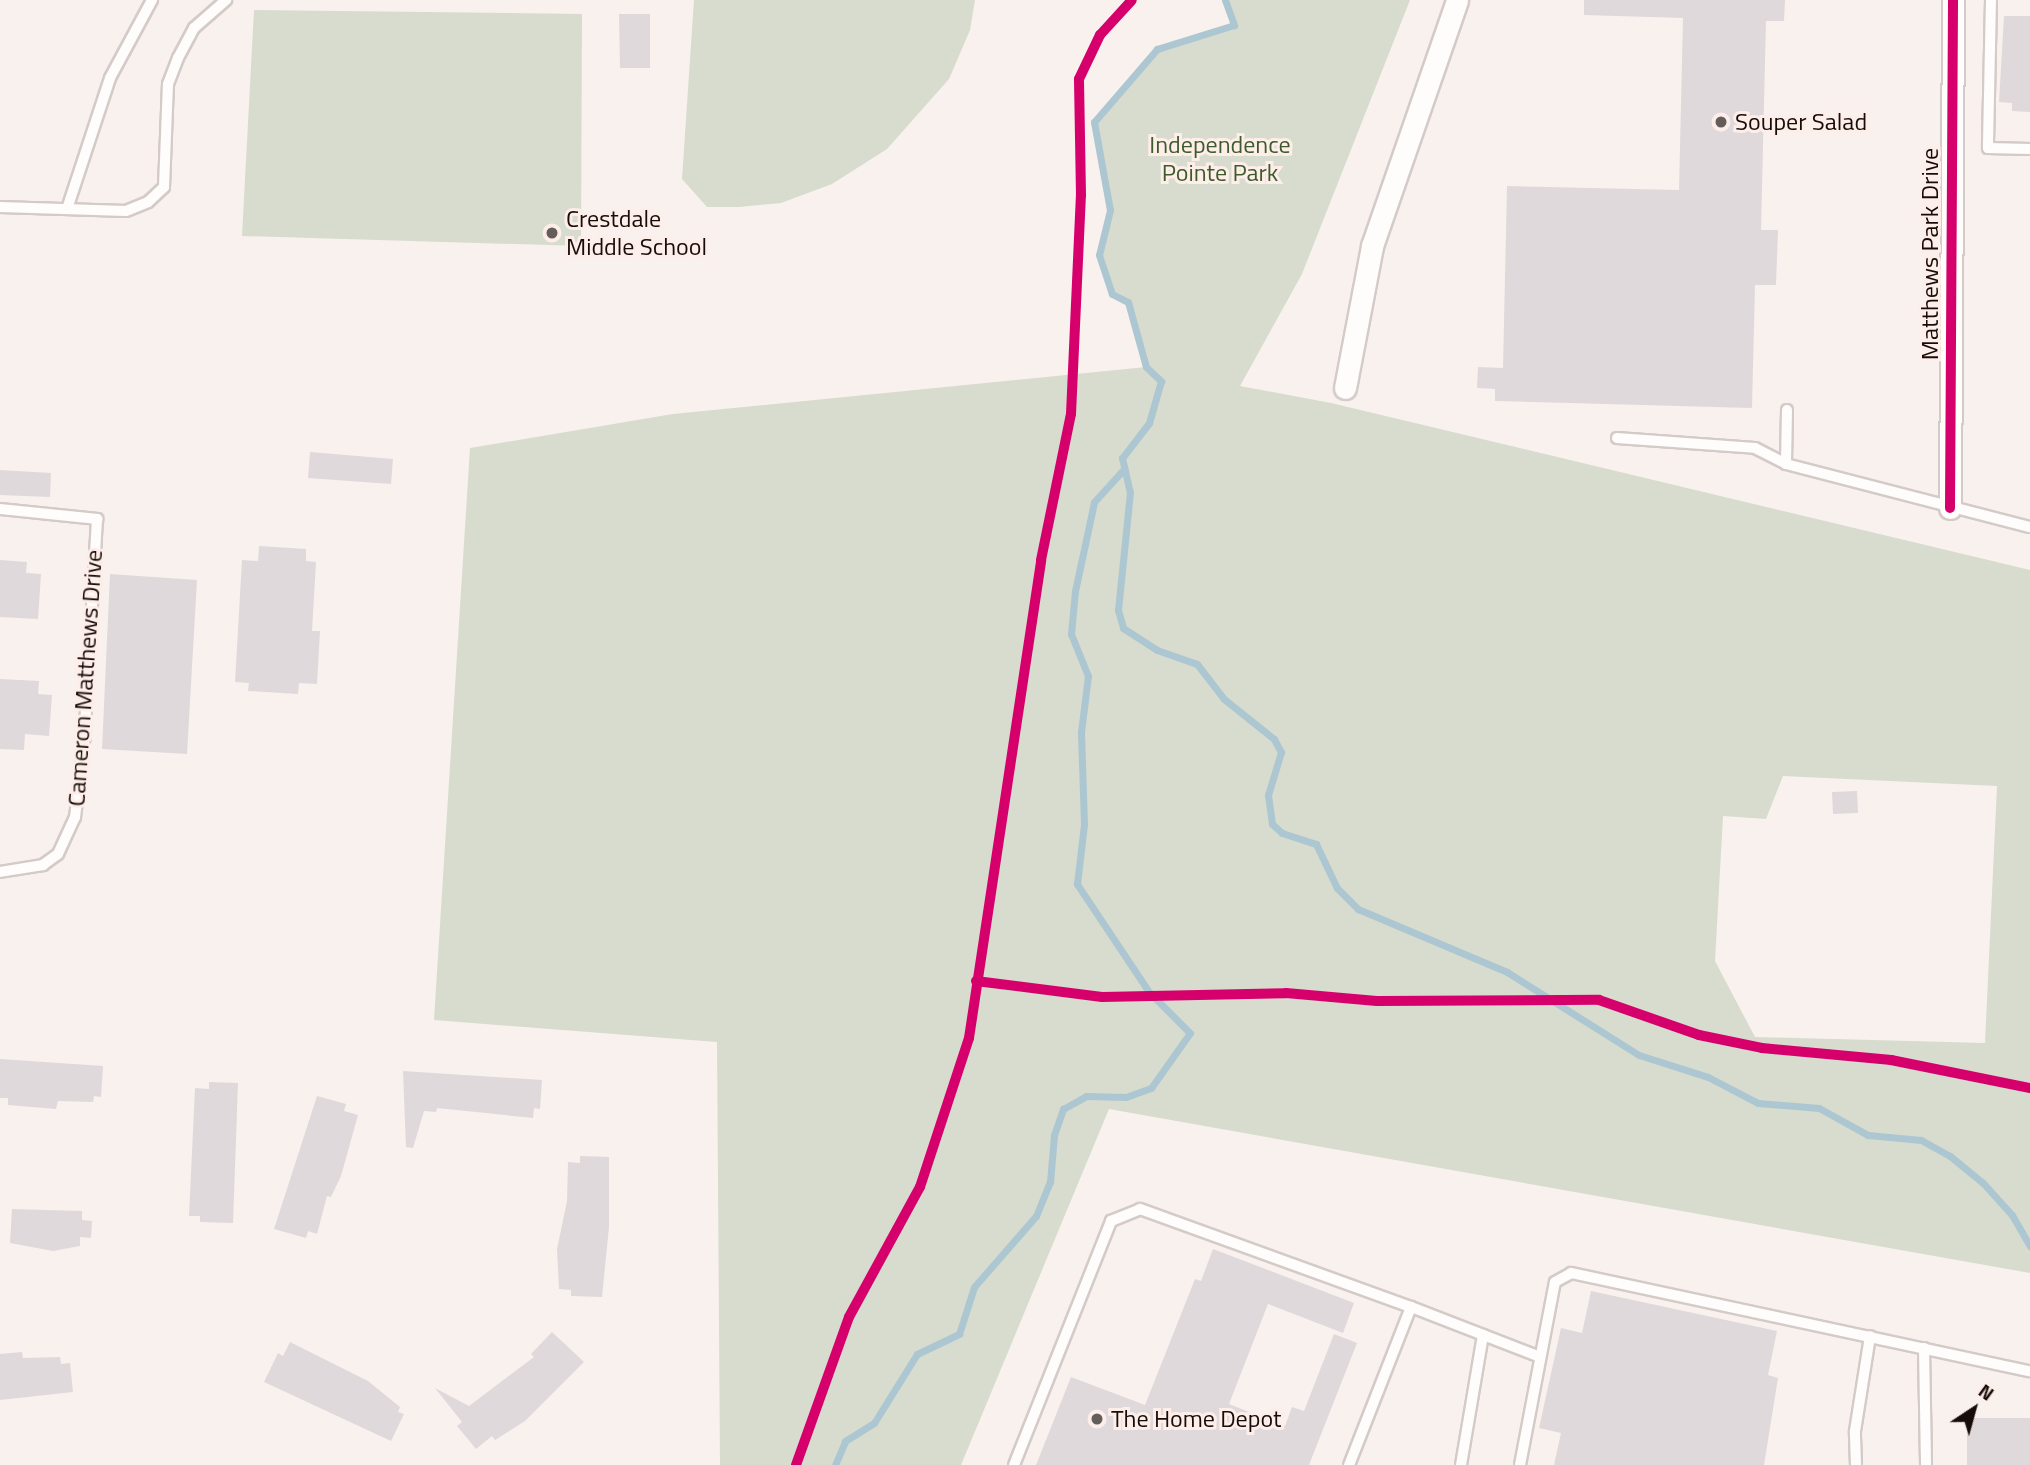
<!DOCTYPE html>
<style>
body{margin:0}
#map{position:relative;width:2030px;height:1465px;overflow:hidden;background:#f9f1ee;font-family:"Titillium Web",sans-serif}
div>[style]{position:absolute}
.green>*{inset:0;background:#d7dcce}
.stream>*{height:7px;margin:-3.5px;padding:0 3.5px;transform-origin:3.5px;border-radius:3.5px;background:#acc7d1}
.building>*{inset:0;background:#dfd9dc}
.roads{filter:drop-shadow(2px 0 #d4cbc8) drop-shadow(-2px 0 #d4cbc8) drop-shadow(0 2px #d4cbc8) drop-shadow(0 -2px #d4cbc8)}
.service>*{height:10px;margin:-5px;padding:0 5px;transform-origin:5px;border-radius:5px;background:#fefdfc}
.minor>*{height:21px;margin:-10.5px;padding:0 10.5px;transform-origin:10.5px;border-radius:10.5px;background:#fefdfc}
.cycleway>*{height:10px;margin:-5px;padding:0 5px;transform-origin:5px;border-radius:5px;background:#d6006c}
.dots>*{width:19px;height:19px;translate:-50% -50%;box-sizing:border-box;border:4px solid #feeee9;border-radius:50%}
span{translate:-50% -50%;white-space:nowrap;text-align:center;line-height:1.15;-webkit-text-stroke:6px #feeee9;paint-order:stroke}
.poi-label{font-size:24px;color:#160d0a}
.left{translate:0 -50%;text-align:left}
.park-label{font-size:24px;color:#3e5b2b}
.street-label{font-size:24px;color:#160d0a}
.north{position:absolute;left:1939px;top:1374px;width:70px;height:70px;-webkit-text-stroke:5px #feeee9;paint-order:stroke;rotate:36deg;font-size:19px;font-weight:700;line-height:28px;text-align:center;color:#160d0a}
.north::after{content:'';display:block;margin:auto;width:24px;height:32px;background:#160d0a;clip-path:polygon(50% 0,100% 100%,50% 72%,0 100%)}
</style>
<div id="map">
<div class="green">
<i style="clip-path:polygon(694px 0,975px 0,970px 30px,949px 79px,887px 149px,832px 184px,781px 203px,739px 207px,707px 207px,682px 179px)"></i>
<i style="clip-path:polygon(evenodd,1225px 0,1410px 0,1302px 274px,1240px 386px,1331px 403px,2030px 570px,2030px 1273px,1109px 1109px,961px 1465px,720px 1465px,717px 1042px,434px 1020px,470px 448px,673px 414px,1146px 367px,1128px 302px,1112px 294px,1099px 255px,1110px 210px,1094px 122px,1157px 49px,1234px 25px,1225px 0,1783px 776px,1997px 786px,1985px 1043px,1755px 1037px,1715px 961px,1723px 816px,1766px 819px,1783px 776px)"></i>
<i style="clip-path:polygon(254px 10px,582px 14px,581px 246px,242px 236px)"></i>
</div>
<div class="stream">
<i style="left:1225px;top:0;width:27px;rotate:70deg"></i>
<i style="left:1234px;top:25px;width:81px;rotate:162.7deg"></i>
<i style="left:1157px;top:49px;width:96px;rotate:130.8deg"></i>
<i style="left:1094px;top:122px;width:89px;rotate:79.7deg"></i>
<i style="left:1110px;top:210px;width:46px;rotate:103.7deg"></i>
<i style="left:1099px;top:255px;width:41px;rotate:71.6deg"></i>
<i style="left:1112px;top:294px;width:18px;rotate:27deg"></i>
<i style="left:1128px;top:302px;width:67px;rotate:74.5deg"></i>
<i style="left:1146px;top:367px;width:21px;rotate:43deg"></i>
<i style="left:1161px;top:381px;width:44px;rotate:105.9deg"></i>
<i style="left:1149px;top:423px;width:44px;rotate:127.6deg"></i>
<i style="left:1122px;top:458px;width:35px;rotate:77deg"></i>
<i style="left:1130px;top:492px;width:119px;rotate:95.8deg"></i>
<i style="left:1118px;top:610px;width:19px;rotate:74deg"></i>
<i style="left:1123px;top:628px;width:40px;rotate:32.9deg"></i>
<i style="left:1157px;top:650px;width:42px;rotate:19.3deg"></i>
<i style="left:1197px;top:664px;width:44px;rotate:52.4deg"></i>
<i style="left:1224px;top:699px;width:64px;rotate:38.7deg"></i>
<i style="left:1274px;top:739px;width:15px;rotate:62deg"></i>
<i style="left:1281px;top:752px;width:45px;rotate:106.8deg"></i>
<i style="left:1268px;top:795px;width:29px;rotate:82deg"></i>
<i style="left:1272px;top:824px;width:13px;rotate:42deg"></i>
<i style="left:1282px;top:833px;width:36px;rotate:18deg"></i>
<i style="left:1316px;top:844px;width:49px;rotate:64.5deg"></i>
<i style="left:1337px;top:888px;width:30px;rotate:45deg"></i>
<i style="left:1358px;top:909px;width:162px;rotate:22.9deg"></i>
<i style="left:1507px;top:972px;width:156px;rotate:32.2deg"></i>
<i style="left:1639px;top:1055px;width:72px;rotate:17.7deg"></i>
<i style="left:1708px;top:1077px;width:56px;rotate:27.5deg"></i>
<i style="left:1758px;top:1103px;width:61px;rotate:4.7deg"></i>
<i style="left:1819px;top:1108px;width:56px;rotate:28.9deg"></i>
<i style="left:1868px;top:1135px;width:53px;rotate:5.4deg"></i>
<i style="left:1921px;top:1140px;width:33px;rotate:29deg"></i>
<i style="left:1950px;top:1156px;width:43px;rotate:39.3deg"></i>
<i style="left:1983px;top:1183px;width:43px;rotate:47.8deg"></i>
<i style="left:2012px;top:1215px;width:36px;rotate:60deg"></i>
<i style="left:835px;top:1465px;width:26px;rotate:-67deg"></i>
<i style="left:845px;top:1441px;width:34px;rotate:-32deg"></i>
<i style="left:874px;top:1423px;width:81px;rotate:-58.1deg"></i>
<i style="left:917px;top:1354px;width:47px;rotate:-25.5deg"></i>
<i style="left:959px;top:1334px;width:49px;rotate:-72.3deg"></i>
<i style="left:974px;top:1287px;width:94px;rotate:-48.9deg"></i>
<i style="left:1036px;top:1216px;width:37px;rotate:-68deg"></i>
<i style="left:1050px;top:1182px;width:47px;rotate:-85.1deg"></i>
<i style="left:1054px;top:1135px;width:28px;rotate:-71deg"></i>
<i style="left:1063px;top:1109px;width:26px;rotate:-29deg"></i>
<i style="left:1086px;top:1096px;width:40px;rotate:1.4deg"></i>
<i style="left:1126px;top:1097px;width:27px;rotate:-20deg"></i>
<i style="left:1151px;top:1088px;width:67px;rotate:-54.7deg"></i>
<i style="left:1190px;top:1033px;width:58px;rotate:-135deg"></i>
<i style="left:1149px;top:992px;width:130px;rotate:-123.7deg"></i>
<i style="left:1077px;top:884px;width:60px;rotate:-83.3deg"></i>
<i style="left:1084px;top:824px;width:92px;rotate:-91.9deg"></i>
<i style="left:1081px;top:732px;width:56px;rotate:-82.9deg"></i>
<i style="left:1088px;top:676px;width:45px;rotate:-112deg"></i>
<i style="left:1071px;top:634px;width:43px;rotate:-84.7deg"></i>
<i style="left:1075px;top:591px;width:91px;rotate:-77.9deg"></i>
<i style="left:1094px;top:502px;width:45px;rotate:-47.7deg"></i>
</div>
<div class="building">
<i style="clip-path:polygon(1584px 0,1785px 0,1784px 21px,1766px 21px,1761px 230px,1778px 230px,1776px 285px,1755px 285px,1752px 408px,1495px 401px,1495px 389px,1477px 388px,1478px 367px,1503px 368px,1507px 186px,1679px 190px,1683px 18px,1584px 15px)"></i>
<i style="clip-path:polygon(619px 14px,650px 14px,650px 68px,620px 68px)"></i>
<i style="clip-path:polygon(2004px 16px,2030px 16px,2030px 112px,2012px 111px,2012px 103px,1999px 102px)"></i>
<i style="clip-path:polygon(310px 452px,393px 459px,391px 484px,308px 478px)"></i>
<i style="clip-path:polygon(0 470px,51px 473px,50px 497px,0 495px)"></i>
<i style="clip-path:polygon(259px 546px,306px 549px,306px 561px,316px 562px,312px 631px,320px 631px,317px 684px,299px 683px,298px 694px,248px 691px,249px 683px,235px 682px,242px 560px,258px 561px)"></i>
<i style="clip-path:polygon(0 560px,27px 562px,26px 573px,41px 574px,38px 619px,0 617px)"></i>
<i style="clip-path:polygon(110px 574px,197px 580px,187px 754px,102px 749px)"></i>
<i style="clip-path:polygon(0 679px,39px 681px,38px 694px,52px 695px,49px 736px,25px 734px,24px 750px,0 749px)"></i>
<i style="clip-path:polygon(1857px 791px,1858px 813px,1833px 814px,1832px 792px)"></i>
<i style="clip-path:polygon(0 1059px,103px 1066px,101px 1097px,94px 1096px,93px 1102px,58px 1101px,56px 1109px,8px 1105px,8px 1098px,0 1098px)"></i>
<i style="clip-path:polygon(403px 1071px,542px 1080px,540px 1109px,534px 1108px,533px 1118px,437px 1108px,436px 1112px,424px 1111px,413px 1148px,406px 1147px)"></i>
<i style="clip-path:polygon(209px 1082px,238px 1083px,233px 1223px,200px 1222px,200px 1216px,189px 1216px,195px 1088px,209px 1089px)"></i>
<i style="clip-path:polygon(317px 1096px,346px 1104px,344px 1111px,358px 1115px,341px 1176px,331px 1197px,327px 1196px,317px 1234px,308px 1231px,306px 1238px,274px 1229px)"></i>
<i style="clip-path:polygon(580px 1156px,609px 1157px,609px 1227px,602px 1297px,571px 1296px,571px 1290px,559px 1289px,557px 1249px,567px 1201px,568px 1162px,580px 1163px)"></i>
<i style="clip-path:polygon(12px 1209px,82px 1211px,82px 1220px,92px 1221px,91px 1238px,80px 1237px,80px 1246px,53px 1251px,10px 1243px)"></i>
<i style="clip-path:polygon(1213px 1249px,1354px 1303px,1343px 1333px,1268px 1304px,1229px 1404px,1285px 1426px,1292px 1407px,1304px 1411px,1334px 1334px,1357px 1343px,1309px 1465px,1036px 1465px,1071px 1377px,1145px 1405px,1195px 1279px,1201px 1281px)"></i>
<i style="clip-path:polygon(1591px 1291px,1777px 1331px,1768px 1375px,1778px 1378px,1764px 1465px,1554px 1465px,1561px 1433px,1539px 1428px,1561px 1328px,1582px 1333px)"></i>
<i style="clip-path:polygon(552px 1332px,584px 1362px,525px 1421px,495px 1440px,492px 1436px,476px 1449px,457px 1426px,462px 1422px,435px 1388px,469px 1406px,534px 1357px,531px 1354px)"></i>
<i style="clip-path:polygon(290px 1342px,368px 1381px,400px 1407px,398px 1412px,404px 1414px,391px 1441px,264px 1382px,278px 1353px,283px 1356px)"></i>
<i style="clip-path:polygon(22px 1352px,23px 1358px,60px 1357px,61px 1364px,70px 1363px,73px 1392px,0 1400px,0 1354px)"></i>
<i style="clip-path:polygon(1967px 1418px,2030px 1418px,2030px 1465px,1967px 1465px)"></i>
</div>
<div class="roads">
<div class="service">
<i style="left:1991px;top:0;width:148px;rotate:91.2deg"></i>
<i style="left:1988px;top:148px;width:42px;rotate:1.4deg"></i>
<i style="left:0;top:207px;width:126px;rotate:1.8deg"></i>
<i style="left:126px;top:211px;width:24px;rotate:-22deg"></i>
<i style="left:148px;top:202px;width:22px;rotate:-43deg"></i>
<i style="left:164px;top:187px;width:103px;rotate:-87.8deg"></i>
<i style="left:168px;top:84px;width:28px;rotate:-69deg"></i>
<i style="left:178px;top:58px;width:34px;rotate:-62deg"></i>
<i style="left:194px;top:28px;width:43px;rotate:-41.2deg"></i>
<i style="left:67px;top:209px;width:138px;rotate:-71.8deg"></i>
<i style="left:110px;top:78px;width:89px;rotate:-61.7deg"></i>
<i style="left:1787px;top:410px;width:54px;rotate:91.1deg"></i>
<i style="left:1786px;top:464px;width:252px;rotate:14.5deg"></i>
<i style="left:1617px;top:438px;width:138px;rotate:4.1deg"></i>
<i style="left:1755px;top:448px;width:35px;rotate:27deg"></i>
<i style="left:0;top:509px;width:98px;rotate:5.9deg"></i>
<i style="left:97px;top:519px;width:223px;rotate:93.3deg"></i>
<i style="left:84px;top:742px;width:76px;rotate:96.8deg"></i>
<i style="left:75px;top:817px;width:41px;rotate:114.7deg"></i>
<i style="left:58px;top:854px;width:19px;rotate:144deg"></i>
<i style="left:43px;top:865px;width:44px;rotate:170.8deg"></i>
<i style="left:1411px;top:1307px;width:138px;rotate:21.2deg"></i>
<i style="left:1924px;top:1348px;width:117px;rotate:89deg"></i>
<i style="left:1014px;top:1465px;width:263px;rotate:-68.3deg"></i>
<i style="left:1111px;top:1221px;width:31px;rotate:-22deg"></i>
<i style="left:1140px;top:1209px;width:288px;rotate:19.9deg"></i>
<i style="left:1411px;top:1307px;width:170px;rotate:111.4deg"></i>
<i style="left:1461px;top:1465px;width:132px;rotate:-80.4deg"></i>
<i style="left:1520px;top:1465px;width:186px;rotate:-79.2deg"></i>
<i style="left:1555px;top:1282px;width:18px;rotate:-29deg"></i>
<i style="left:1571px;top:1273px;width:469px;rotate:12.1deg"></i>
<i style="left:1856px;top:1465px;width:34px;rotate:-92deg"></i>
<i style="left:1855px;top:1431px;width:96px;rotate:-81deg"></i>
</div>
<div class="minor">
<i style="left:1345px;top:388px;width:145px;rotate:-79.2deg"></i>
<i style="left:1372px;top:246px;width:260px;rotate:-70.9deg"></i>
<i style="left:1950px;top:508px;width:508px;rotate:-89.66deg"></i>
</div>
</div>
<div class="cycleway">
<i style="left:1950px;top:508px;width:508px;rotate:-89.66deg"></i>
<i style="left:976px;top:981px;width:127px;rotate:7.2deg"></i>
<i style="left:1102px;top:997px;width:184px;rotate:-1.2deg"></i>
<i style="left:1286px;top:993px;width:91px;rotate:5deg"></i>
<i style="left:1377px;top:1001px;width:222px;rotate:-0.3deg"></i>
<i style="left:1599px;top:1000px;width:106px;rotate:19.3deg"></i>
<i style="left:1699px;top:1035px;width:64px;rotate:11.7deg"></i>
<i style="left:1762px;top:1048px;width:130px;rotate:5.3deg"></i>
<i style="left:1891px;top:1060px;width:142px;rotate:11.4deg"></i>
<i style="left:796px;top:1465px;width:157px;rotate:-70.3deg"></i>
<i style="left:849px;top:1317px;width:148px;rotate:-61.4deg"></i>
<i style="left:920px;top:1187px;width:157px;rotate:-71.8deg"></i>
<i style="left:969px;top:1038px;width:483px;rotate:-81.4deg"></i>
<i style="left:1041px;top:560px;width:149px;rotate:-78.4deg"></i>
<i style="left:1071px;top:414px;width:219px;rotate:-87.4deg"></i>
<i style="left:1081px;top:195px;width:116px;rotate:-91deg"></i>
<i style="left:1079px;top:79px;width:49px;rotate:-64.5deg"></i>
<i style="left:1100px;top:35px;width:47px;rotate:-47.6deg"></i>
</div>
<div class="dots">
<i style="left:1721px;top:122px;background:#655d5a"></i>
<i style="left:552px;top:233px;background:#655d5a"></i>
<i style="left:1097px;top:1419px;background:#655d5a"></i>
</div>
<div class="poi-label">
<span class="left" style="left:1735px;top:122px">Souper Salad</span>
<span class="left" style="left:566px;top:233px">Crestdale<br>Middle School</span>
<span class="left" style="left:1111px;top:1419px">The Home Depot</span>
</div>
<div class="park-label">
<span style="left:1220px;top:159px">Independence<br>Pointe Park</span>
</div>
<div class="street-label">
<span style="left:1930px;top:254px;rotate:-90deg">Matthews Park Drive</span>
<span style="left:85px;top:678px;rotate:-86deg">Cameron Matthews Drive</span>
</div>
<div class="north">N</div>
</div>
